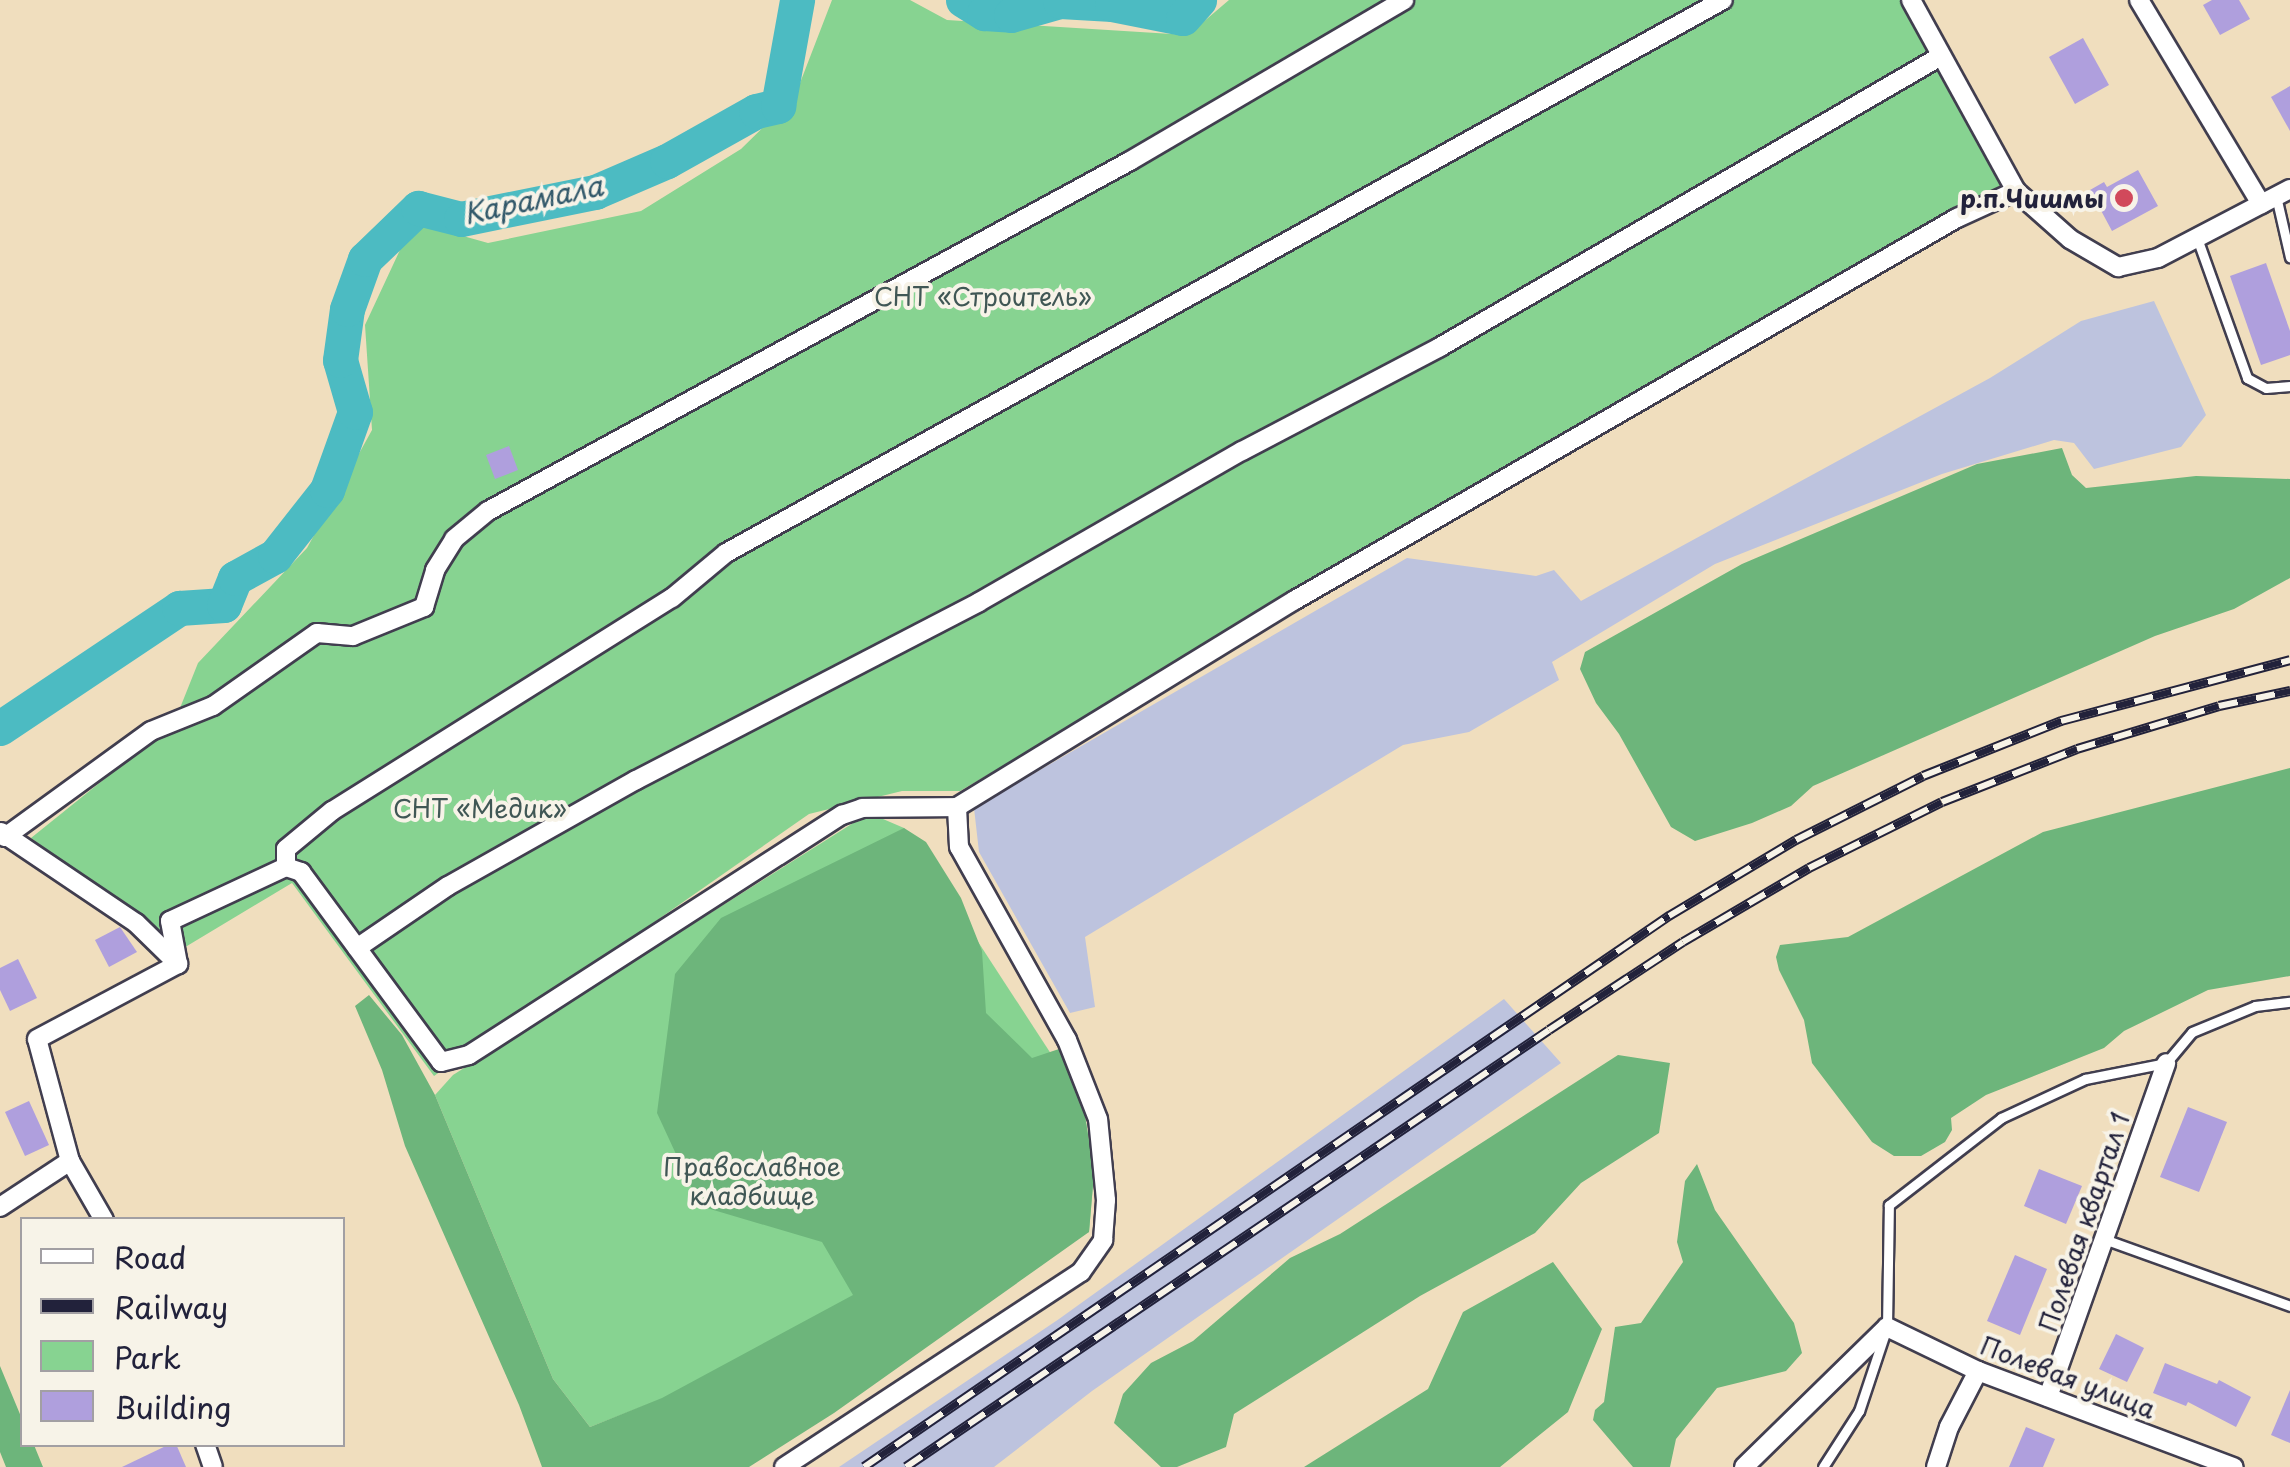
<!DOCTYPE html>
<meta charset="utf-8">
<style>
body{margin:0}
#map{position:relative;width:2290px;height:1467px;overflow:hidden;background:#f0debe;font-family:"Playpen Sans",sans-serif}
div>[style]{position:absolute}
.industrial>*{inset:0;background:#bdc3de}
.green>*{inset:0;background:#87d391}
.forest>*{inset:0;background:#6db57b}
.river>*{height:35px;margin:-17.5px;padding:0 17.5px;transform-origin:17.5px;border-radius:17.5px;background:#4cbbc2}
.building>*{inset:0;background:#af9fdd}
.roads{filter:drop-shadow(2px 0 #413e4f) drop-shadow(-2px 0 #413e4f) drop-shadow(0 2px #413e4f) drop-shadow(0 -2px #413e4f)}
.lane>*{height:9px;margin:-4.5px;padding:0 4.5px;transform-origin:4.5px;border-radius:4.5px;background:#fff}
.street>*{height:18px;margin:-9px;padding:0 9px;transform-origin:9px;border-radius:9px;background:#fff}
.rail>*{height:10px;margin-top:-5px;transform-origin:0;background:repeating-linear-gradient(90deg,#f7f3e8 0 19px,#22223b 0 38px);box-sizing:border-box;border-block:2px solid #22223b}
.dots>*{width:28px;height:28px;translate:-50% -50%;box-sizing:border-box;border:5px solid #f7f3e8;border-radius:50%}
span{translate:-50% -50%;white-space:nowrap;text-align:center;line-height:1.15;-webkit-text-stroke:8px #f7f3e8;paint-order:stroke}
.poi-label{font-size:25px;color:#22223b;font-weight:700}
.right{translate:-100% -50%;text-align:right}
.park-label{font-size:25px;color:#405755}
.street-label{font-size:25px;color:#22223b}
.water-label{font-size:28px;color:#31586a;font-style:italic}
.legend{position:absolute;left:20px;top:1217px;width:325px;height:230px;box-sizing:border-box;background:#f7f3e8;border:2px solid #a29fa3;margin:0;padding:12px 18px;list-style:none;font-size:30px;color:#22223b}
.legend li{display:flex;align-items:center;gap:20px;height:50px}
.legend b{width:50px;border:2px solid #a29fa3}
</style>
<div id="map">
<div class="industrial">
<i style="clip-path:polygon(2154px 301px,2206px 415px,2181px 447px,2094px 469px,2074px 443px,2054px 440px,1942px 474px,1715px 564px,1552px 662px,1559px 680px,1469px 732px,1403px 745px,1085px 937px,1095px 1007px,1070px 1013px,979px 852px,974px 808px,1407px 558px,1536px 576px,1554px 570px,1581px 601px,1990px 378px,2081px 321px)"></i>
<i style="clip-path:polygon(1504px 999px,1561px 1063px,1092px 1391px,994px 1467px,839px 1467px,1059px 1319px)"></i>
</div>
<div class="green">
<i style="clip-path:polygon(832px 0,910px 0,947px 20px,1188px 35px,1229px 0,1911px 0,2003px 184px,960px 791px,902px 791px,809px 814px,434px 1076px,292px 883px,182px 949px,31px 838px,174px 723px,198px 663px,307px 548px,372px 430px,365px 325px,413px 222px,488px 243px,641px 211px,741px 149px,795px 96px)"></i>
<i style="clip-path:polygon(869px 813px,904px 828px,1083px 1103px,1094px 1173px,1089px 1232px,590px 1427px,553px 1379px,435px 1095px,453px 1075px)"></i>
</div>
<div class="forest">
<i style="clip-path:polygon(2062px 448px,2072px 475px,2086px 488px,2196px 476px,2290px 479px,2290px 578px,2234px 609px,2155px 636px,1813px 786px,1791px 806px,1752px 823px,1695px 841px,1671px 827px,1619px 734px,1596px 703px,1580px 669px,1585px 652px,1742px 564px,1977px 464px)"></i>
<i style="clip-path:polygon(2290px 768px,2290px 976px,2208px 990px,2124px 1031px,2104px 1048px,1986px 1095px,1951px 1118px,1952px 1130px,1945px 1142px,1921px 1156px,1894px 1156px,1872px 1142px,1812px 1063px,1804px 1020px,1779px 970px,1776px 957px,1780px 945px,1848px 937px,2043px 832px)"></i>
<i style="clip-path:polygon(904px 828px,926px 842px,961px 898px,982px 951px,986px 1013px,1032px 1058px,1059px 1049px,1083px 1103px,1094px 1173px,1089px 1232px,834px 1413px,749px 1467px,542px 1467px,519px 1405px,405px 1146px,382px 1070px,355px 1006px,369px 995px,402px 1035px,435px 1095px,553px 1379px,590px 1427px,662px 1398px,853px 1295px,822px 1242px,700px 1206px,657px 1113px,675px 974px,721px 918px)"></i>
<i style="clip-path:polygon(1618px 1055px,1670px 1063px,1659px 1133px,1581px 1183px,1535px 1233px,1420px 1296px,1234px 1414px,1226px 1447px,1177px 1467px,1161px 1467px,1114px 1423px,1123px 1394px,1151px 1363px,1193px 1341px,1290px 1258px,1340px 1234px)"></i>
<i style="clip-path:polygon(1697px 1164px,1715px 1210px,1794px 1323px,1802px 1353px,1786px 1371px,1717px 1388px,1676px 1439px,1670px 1467px,1633px 1467px,1593px 1420px,1595px 1410px,1604px 1402px,1615px 1327px,1641px 1323px,1683px 1262px,1677px 1242px,1685px 1181px)"></i>
<i style="clip-path:polygon(1553px 1262px,1602px 1329px,1568px 1412px,1500px 1467px,1304px 1467px,1428px 1389px,1463px 1312px)"></i>
<i style="clip-path:polygon(0 1366px,22px 1419px,22px 1444px,34px 1445px,43px 1467px,6px 1467px,0 1452px)"></i>
</div>
<div class="river">
<i style="left:963px;top:0;width:25px;rotate:32deg"></i>
<i style="left:984px;top:13px;width:27px;rotate:4deg"></i>
<i style="left:1011px;top:15px;width:51px;rotate:-15.9deg"></i>
<i style="left:1060px;top:1px;width:52px;rotate:3.3deg"></i>
<i style="left:1112px;top:4px;width:72px;rotate:11.2deg"></i>
<i style="left:1183px;top:18px;width:24px;rotate:-48deg"></i>
<i style="left:0;top:728px;width:216px;rotate:-33.8deg"></i>
<i style="left:179px;top:608px;width:45px;rotate:-3.8deg"></i>
<i style="left:224px;top:605px;width:29px;rotate:-68deg"></i>
<i style="left:235px;top:578px;width:46px;rotate:-28.8deg"></i>
<i style="left:275px;top:556px;width:84px;rotate:-51.8deg"></i>
<i style="left:327px;top:490px;width:83px;rotate:-70.3deg"></i>
<i style="left:355px;top:412px;width:54px;rotate:-106.1deg"></i>
<i style="left:340px;top:360px;width:51px;rotate:-82.2deg"></i>
<i style="left:347px;top:309px;width:53px;rotate:-70.2deg"></i>
<i style="left:365px;top:259px;width:74px;rotate:-43.9deg"></i>
<i style="left:418px;top:208px;width:44px;rotate:14.3deg"></i>
<i style="left:461px;top:219px;width:137px;rotate:-11.4deg"></i>
<i style="left:595px;top:192px;width:78px;rotate:-23.3deg"></i>
<i style="left:667px;top:161px;width:102px;rotate:-29.3deg"></i>
<i style="left:756px;top:111px;width:23px;rotate:-13deg"></i>
<i style="left:778px;top:106px;width:108px;rotate:-79.8deg"></i>
</div>
<div class="building">
<i style="clip-path:polygon(2212px 0,2239px 0,2250px 19px,2220px 35px,2203px 5px)"></i>
<i style="clip-path:polygon(2083px 38px,2109px 85px,2075px 104px,2049px 57px)"></i>
<i style="clip-path:polygon(2290px 86px,2290px 131px,2271px 97px)"></i>
<i style="clip-path:polygon(2138px 170px,2158px 206px,2112px 231px,2090px 190px,2104px 182px,2107px 187px)"></i>
<i style="clip-path:polygon(2266px 263px,2290px 331px,2290px 355px,2261px 365px,2230px 276px)"></i>
<i style="clip-path:polygon(509px 446px,518px 470px,495px 479px,486px 455px)"></i>
<i style="clip-path:polygon(120px 927px,137px 952px,109px 967px,95px 940px)"></i>
<i style="clip-path:polygon(18px 959px,37px 998px,10px 1011px,0 990px,0 968px)"></i>
<i style="clip-path:polygon(29px 1101px,49px 1145px,25px 1156px,5px 1112px)"></i>
<i style="clip-path:polygon(2188px 1107px,2227px 1122px,2199px 1192px,2160px 1177px)"></i>
<i style="clip-path:polygon(2039px 1169px,2082px 1186px,2066px 1224px,2024px 1206px)"></i>
<i style="clip-path:polygon(2015px 1255px,2047px 1269px,2020px 1335px,1987px 1321px)"></i>
<i style="clip-path:polygon(2116px 1334px,2144px 1348px,2127px 1382px,2099px 1369px)"></i>
<i style="clip-path:polygon(2165px 1363px,2217px 1384px,2219px 1380px,2251px 1397px,2236px 1427px,2188px 1402px,2186px 1406px,2153px 1393px)"></i>
<i style="clip-path:polygon(2290px 1390px,2290px 1443px,2271px 1435px)"></i>
<i style="clip-path:polygon(2026px 1427px,2055px 1439px,2043px 1467px,2009px 1467px)"></i>
<i style="clip-path:polygon(170px 1444px,176px 1444px,186px 1467px,122px 1467px)"></i>
</div>
<div class="roads">
<div class="lane">
<i style="left:2276px;top:196px;width:63px;rotate:77.1deg"></i>
<i style="left:2197px;top:238px;width:149px;rotate:70.3deg"></i>
<i style="left:2247px;top:378px;width:21px;rotate:28deg"></i>
<i style="left:2266px;top:388px;width:24px;rotate:-5deg"></i>
<i style="left:2104px;top:1239px;width:198px;rotate:19.8deg"></i>
<i style="left:1823px;top:1467px;width:67px;rotate:-57.3deg"></i>
<i style="left:1859px;top:1411px;width:89px;rotate:-71.6deg"></i>
<i style="left:1887px;top:1327px;width:122px;rotate:-89.1deg"></i>
<i style="left:1889px;top:1205px;width:142px;rotate:-37.8deg"></i>
<i style="left:2001px;top:1118px;width:93px;rotate:-24.9deg"></i>
<i style="left:2085px;top:1079px;width:83px;rotate:-11.2deg"></i>
<i style="left:2166px;top:1063px;width:40px;rotate:-50deg"></i>
<i style="left:2192px;top:1032px;width:68px;rotate:-22.4deg"></i>
<i style="left:2255px;top:1006px;width:35px;rotate:-7deg"></i>
</div>
<div class="street">
<i style="left:1911px;top:0;width:218px;rotate:61.2deg"></i>
<i style="left:2016px;top:191px;width:72px;rotate:41.6deg"></i>
<i style="left:2070px;top:239px;width:56px;rotate:30.3deg"></i>
<i style="left:2118px;top:267px;width:41px;rotate:-12.7deg"></i>
<i style="left:2158px;top:258px;width:149px;rotate:-27.6deg"></i>
<i style="left:2139px;top:0;width:238px;rotate:59.1deg"></i>
<i style="left:1px;top:832px;width:163px;rotate:34deg"></i>
<i style="left:136px;top:923px;width:59px;rotate:44.3deg"></i>
<i style="left:178px;top:964px;width:44px;rotate:-100.5deg"></i>
<i style="left:170px;top:921px;width:128px;rotate:-25deg"></i>
<i style="left:286px;top:867px;width:16px;rotate:18deg"></i>
<i style="left:301px;top:872px;width:236px;rotate:53.6deg"></i>
<i style="left:441px;top:1062px;width:29px;rotate:-14deg"></i>
<i style="left:469px;top:1055px;width:444px;rotate:-32.8deg"></i>
<i style="left:842px;top:815px;width:21px;rotate:-19deg"></i>
<i style="left:862px;top:808px;width:95px;rotate:-0.6deg"></i>
<i style="left:5px;top:837px;width:180px;rotate:-36deg"></i>
<i style="left:151px;top:731px;width:67px;rotate:-22deg"></i>
<i style="left:213px;top:706px;width:127px;rotate:-35.1deg"></i>
<i style="left:317px;top:633px;width:36px;rotate:5deg"></i>
<i style="left:353px;top:636px;width:77px;rotate:-22.2deg"></i>
<i style="left:424px;top:607px;width:39px;rotate:-73deg"></i>
<i style="left:435px;top:570px;width:36px;rotate:-58deg"></i>
<i style="left:454px;top:539px;width:44px;rotate:-39.5deg"></i>
<i style="left:488px;top:511px;width:731px;rotate:-28.6deg"></i>
<i style="left:1130px;top:161px;width:318px;rotate:-30.4deg"></i>
<i style="left:286px;top:867px;width:18px;rotate:-90deg"></i>
<i style="left:286px;top:849px;width:60px;rotate:-39.6deg"></i>
<i style="left:332px;top:811px;width:401px;rotate:-32.1deg"></i>
<i style="left:672px;top:598px;width:70px;rotate:-39.8deg"></i>
<i style="left:726px;top:553px;width:1140px;rotate:-29.02deg"></i>
<i style="left:357px;top:948px;width:110px;rotate:-34.3deg"></i>
<i style="left:448px;top:886px;width:216px;rotate:-29.4deg"></i>
<i style="left:636px;top:780px;width:386px;rotate:-27.4deg"></i>
<i style="left:979px;top:602px;width:303px;rotate:-29.9deg"></i>
<i style="left:1242px;top:451px;width:224px;rotate:-27.7deg"></i>
<i style="left:1440px;top:347px;width:579px;rotate:-30.15deg"></i>
<i style="left:70px;top:1161px;width:68px;rotate:60deg"></i>
<i style="left:0;top:1207px;width:84px;rotate:-33.3deg"></i>
<i style="left:70px;top:1161px;width:126px;rotate:-105.1deg"></i>
<i style="left:37px;top:1039px;width:160px;rotate:-28deg"></i>
<i style="left:2048px;top:1397px;width:354px;rotate:-70.5deg"></i>
<i style="left:205px;top:1444px;width:24px;rotate:71deg"></i>
<i style="left:784px;top:1467px;width:355px;rotate:-33.3deg"></i>
<i style="left:1081px;top:1272px;width:39px;rotate:-55deg"></i>
<i style="left:1103px;top:1240px;width:40px;rotate:-85.7deg"></i>
<i style="left:1106px;top:1200px;width:81px;rotate:-95.6deg"></i>
<i style="left:1098px;top:1119px;width:85px;rotate:-111.4deg"></i>
<i style="left:1067px;top:1040px;width:221px;rotate:-119.2deg"></i>
<i style="left:959px;top:847px;width:40px;rotate:-92.9deg"></i>
<i style="left:957px;top:807px;width:396px;rotate:-31.5deg"></i>
<i style="left:1295px;top:600px;width:764px;rotate:-29.99deg"></i>
<i style="left:1957px;top:218px;width:65px;rotate:-24.6deg"></i>
<i style="left:1744px;top:1467px;width:200px;rotate:-44.4deg"></i>
<i style="left:1887px;top:1327px;width:101px;rotate:25.8deg"></i>
<i style="left:1978px;top:1371px;width:273px;rotate:20.6deg"></i>
<i style="left:1936px;top:1467px;width:42px;rotate:-72deg"></i>
<i style="left:1949px;top:1427px;width:63px;rotate:-62.6deg"></i>
</div>
</div>
<div class="rail">
<i style="left:864px;top:1467px;width:976px;rotate:-34.39deg"></i>
<i style="left:1669px;top:916px;width:148px;rotate:-30.9deg"></i>
<i style="left:1796px;top:840px;width:142px;rotate:-26.7deg"></i>
<i style="left:1923px;top:776px;width:149px;rotate:-21.7deg"></i>
<i style="left:2061px;top:721px;width:237px;rotate:-14.9deg"></i>
<i style="left:906px;top:1467px;width:777px;rotate:-34.2deg"></i>
<i style="left:1549px;top:1030px;width:160px;rotate:-33.3deg"></i>
<i style="left:1683px;top:942px;width:146px;rotate:-30.4deg"></i>
<i style="left:1809px;top:868px;width:148px;rotate:-26.4deg"></i>
<i style="left:1942px;top:802px;width:145px;rotate:-21.4deg"></i>
<i style="left:2077px;top:749px;width:148px;rotate:-16.8deg"></i>
<i style="left:2219px;top:706px;width:73px;rotate:-11.9deg"></i>
</div>
<div class="dots">
<i style="left:2124px;top:198px;background:#d1495b"></i>
</div>
<div class="poi-label">
<span class="right" style="left:2104px;top:198px">р.п.Чишмы</span>
</div>
<div class="park-label">
<span style="left:983px;top:296px">СНТ «Строитель»</span>
<span style="left:480px;top:808px">СНТ «Медик»</span>
<span style="left:752px;top:1181px">Православное<br>кладбище</span>
</div>
<div class="street-label">
<span style="left:2084px;top:1222px;rotate:-71deg">Полевая квартал 1</span>
<span style="left:2068px;top:1377px;rotate:21deg">Полевая улица</span>
</div>
<div class="water-label">
<span style="left:533px;top:199px;rotate:-12deg">Карамала</span>
</div>
<ul class="legend">
<li><b style="height:12px;background:#fff"></b>Road</li>
<li><b style="height:12px;background:#22223b"></b>Railway</li>
<li><b style="height:28px;background:#87d391"></b>Park</li>
<li><b style="height:28px;background:#af9fdd"></b>Building</li>
</ul>
</div>
